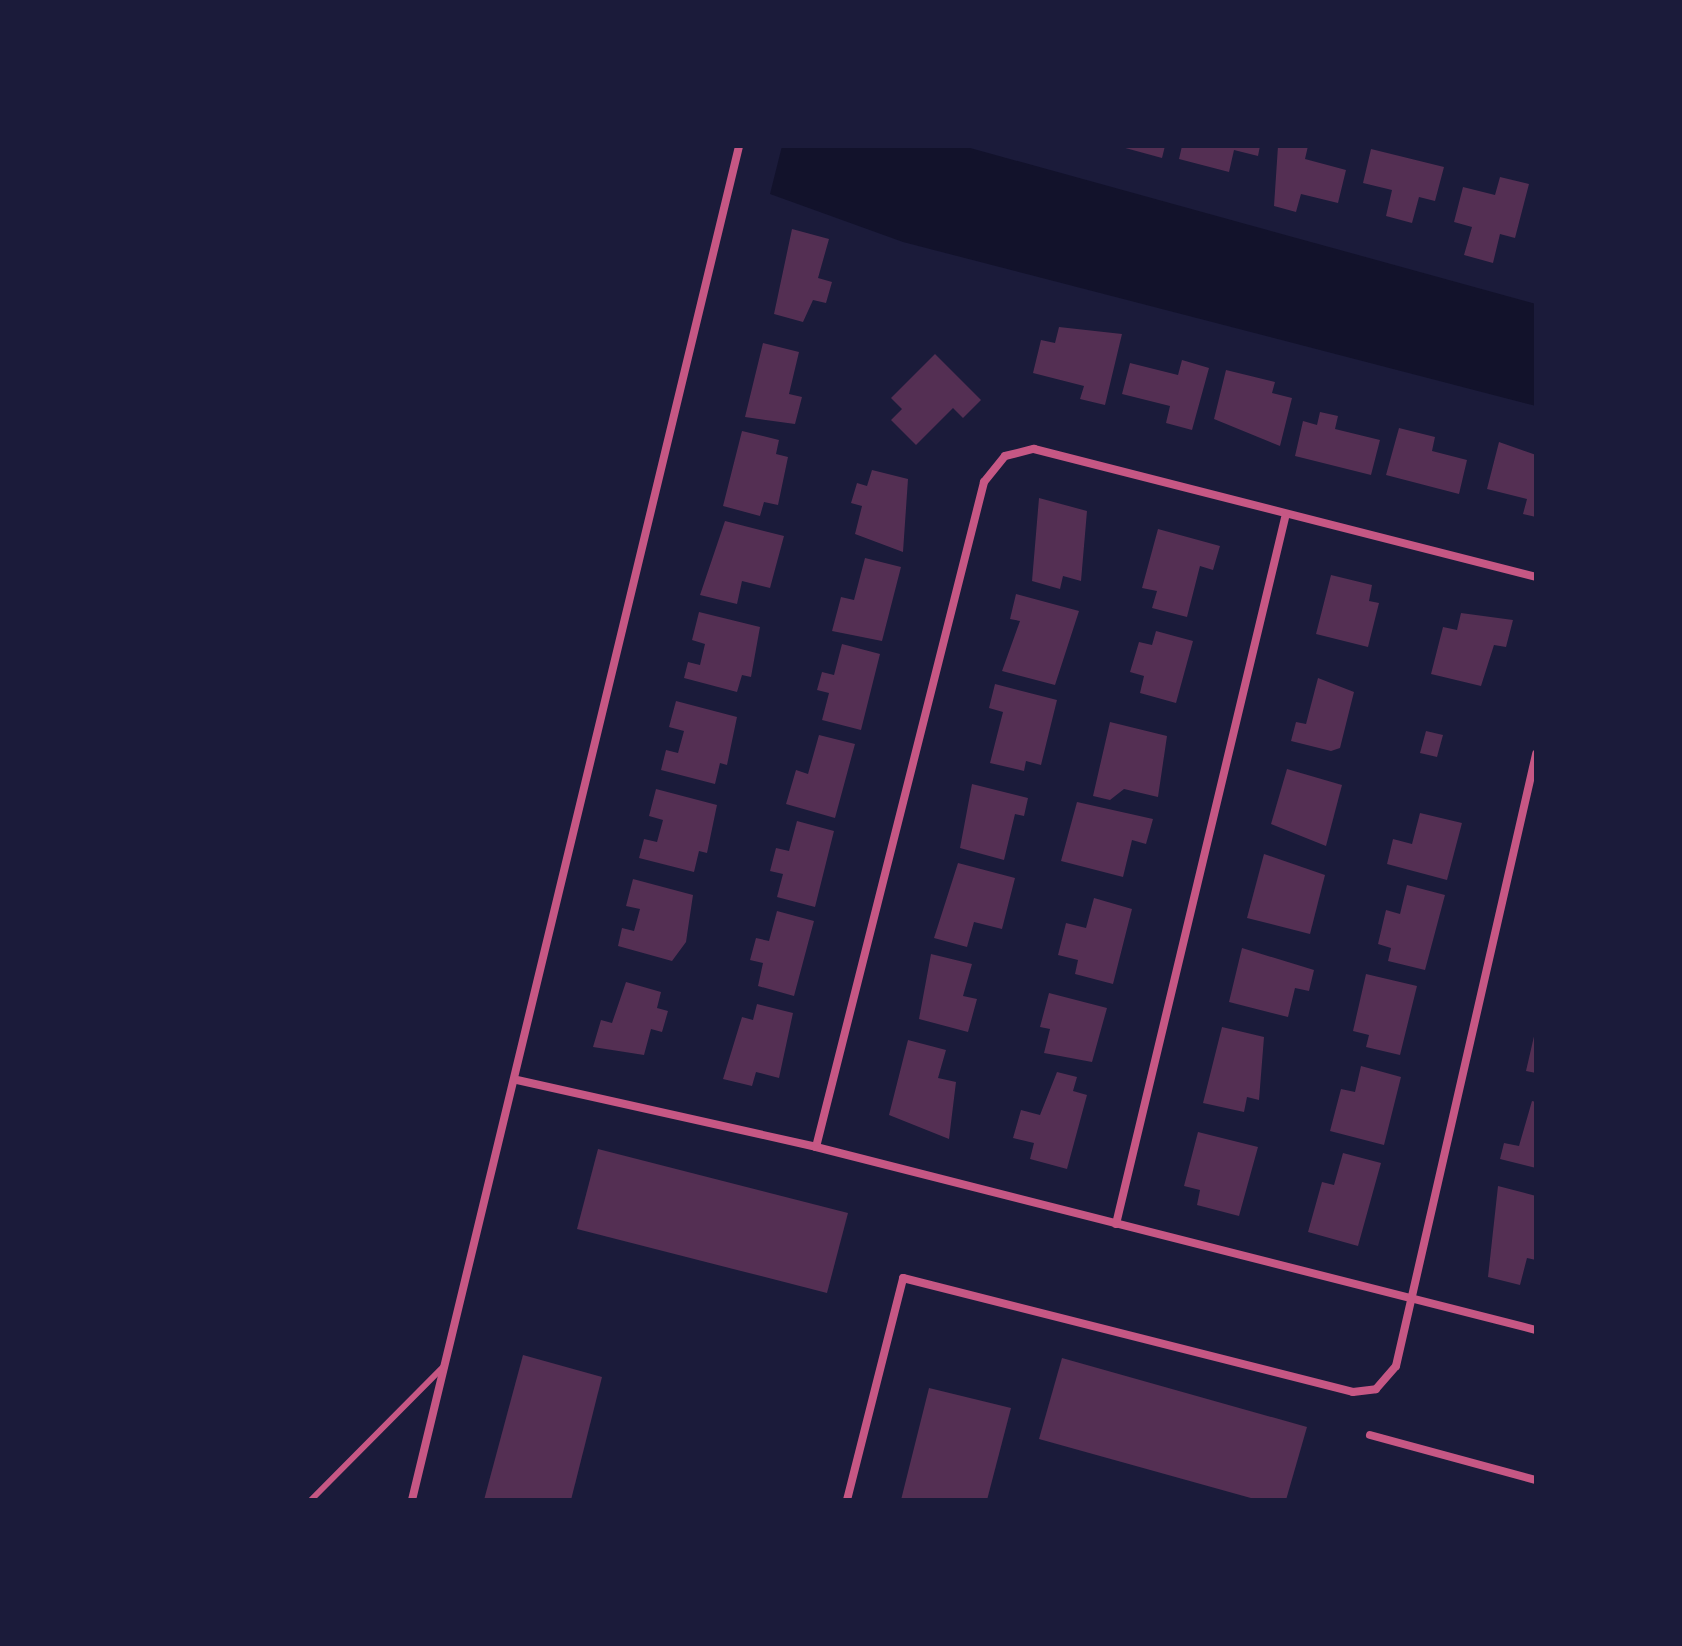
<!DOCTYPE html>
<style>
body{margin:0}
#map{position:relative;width:1682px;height:1646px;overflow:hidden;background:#1b1b3a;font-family:Ubuntu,sans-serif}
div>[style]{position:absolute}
.water>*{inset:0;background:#12122b}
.building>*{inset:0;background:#542f53}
.service>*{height:6px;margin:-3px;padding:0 3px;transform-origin:3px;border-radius:3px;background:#c65784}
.minor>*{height:8px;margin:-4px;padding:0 4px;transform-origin:4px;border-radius:4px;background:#c65784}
span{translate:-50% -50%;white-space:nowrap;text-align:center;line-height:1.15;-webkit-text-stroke:8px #1b1b3a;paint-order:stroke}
.frame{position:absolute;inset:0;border:148px solid #1b1b3a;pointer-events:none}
</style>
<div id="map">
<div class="water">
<i style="clip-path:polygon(782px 146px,963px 146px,1536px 304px,1536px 406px,903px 242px,770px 194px)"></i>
</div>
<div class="building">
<i style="clip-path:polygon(1118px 146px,1165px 146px,1162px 158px)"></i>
<i style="clip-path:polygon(1182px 146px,1260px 146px,1258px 156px,1234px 150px,1229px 172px,1179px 159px)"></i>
<i style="clip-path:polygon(1278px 146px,1308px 146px,1305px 159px,1346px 170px,1338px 203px,1301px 194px,1296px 212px,1274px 206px)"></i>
<i style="clip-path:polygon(1371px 149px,1444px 167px,1435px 201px,1419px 197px,1412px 223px,1386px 216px,1392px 190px,1363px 183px)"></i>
<i style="clip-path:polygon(1500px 177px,1529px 184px,1515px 238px,1500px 234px,1493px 263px,1464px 255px,1472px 227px,1454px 222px,1463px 187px,1495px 195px)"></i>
<i style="clip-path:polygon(792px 229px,829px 239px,818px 278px,832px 282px,826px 303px,813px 300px,803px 322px,774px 314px)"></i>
<i style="clip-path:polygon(1059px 327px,1122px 334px,1105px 405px,1080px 399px,1084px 386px,1033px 373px,1041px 340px,1055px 343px)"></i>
<i style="clip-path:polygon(763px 343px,799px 352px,789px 394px,802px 397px,795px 424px,745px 417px)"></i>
<i style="clip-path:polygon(935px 354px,981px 400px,963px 418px,953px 408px,916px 445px,891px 420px,902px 409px,891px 398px)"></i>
<i style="clip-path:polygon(1182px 360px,1209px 368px,1192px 430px,1166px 423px,1170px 406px,1122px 394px,1130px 363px,1178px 375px)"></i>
<i style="clip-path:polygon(1226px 370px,1275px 382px,1272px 393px,1292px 398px,1280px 446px,1214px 419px)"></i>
<i style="clip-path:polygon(1320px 412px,1338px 416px,1335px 429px,1380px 440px,1371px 475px,1295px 456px,1303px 421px,1317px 425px)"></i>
<i style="clip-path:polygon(1399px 428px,1435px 437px,1432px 451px,1467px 460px,1459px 494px,1386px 475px)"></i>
<i style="clip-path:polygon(742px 431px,779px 440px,776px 454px,788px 457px,778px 505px,764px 502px,760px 516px,723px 506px)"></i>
<i style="clip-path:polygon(1499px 442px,1536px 455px,1536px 517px,1523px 514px,1527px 499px,1487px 489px)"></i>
<i style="clip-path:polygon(872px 470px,908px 479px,903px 552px,855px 534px,862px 506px,851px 503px,857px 483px,867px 486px)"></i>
<i style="clip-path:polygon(1039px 498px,1087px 511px,1081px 581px,1063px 576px,1060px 589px,1032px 581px)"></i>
<i style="clip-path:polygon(725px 521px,784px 536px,770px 588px,742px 581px,737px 604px,700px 595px)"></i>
<i style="clip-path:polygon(1158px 529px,1220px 546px,1213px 570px,1200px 566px,1187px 617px,1152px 608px,1157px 591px,1142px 588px)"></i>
<i style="clip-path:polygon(865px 558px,901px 567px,882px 641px,832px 631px,841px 597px,854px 600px)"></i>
<i style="clip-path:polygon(1331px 575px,1372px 585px,1369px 601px,1379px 603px,1368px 647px,1316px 634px)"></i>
<i style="clip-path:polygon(1016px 594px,1079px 611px,1055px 685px,1002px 671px,1020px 621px,1010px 619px)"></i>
<i style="clip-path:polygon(699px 612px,760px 627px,751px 677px,742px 675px,737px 692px,684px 678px,688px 662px,700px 665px,705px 644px,692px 640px)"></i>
<i style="clip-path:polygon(1461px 613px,1513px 620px,1506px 647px,1494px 645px,1481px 686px,1431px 674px,1443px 627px,1457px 630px)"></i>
<i style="clip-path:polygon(1156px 631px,1193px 641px,1176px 703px,1140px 693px,1144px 676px,1130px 672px,1139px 642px,1152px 645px)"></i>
<i style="clip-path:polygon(842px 644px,880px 654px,861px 730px,822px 720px,829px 693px,817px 690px,822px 672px,834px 675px)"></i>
<i style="clip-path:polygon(1318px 678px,1354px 692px,1340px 748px,1331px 751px,1291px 741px,1296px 722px,1306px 724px)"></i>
<i style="clip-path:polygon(995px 684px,1057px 700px,1041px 765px,1026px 761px,1024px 771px,990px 763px,1003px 712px,989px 708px)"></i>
<i style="clip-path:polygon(676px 701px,737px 717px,727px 765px,720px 763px,715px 784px,661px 770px,666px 750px,678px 753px,684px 731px,669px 727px)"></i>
<i style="clip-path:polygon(1110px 722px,1167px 736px,1158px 797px,1124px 789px,1110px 800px,1093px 796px)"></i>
<i style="clip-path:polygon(1426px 731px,1443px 735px,1437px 757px,1420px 753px)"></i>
<i style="clip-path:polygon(819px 735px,855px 744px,835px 818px,786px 804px,796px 770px,808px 774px)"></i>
<i style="clip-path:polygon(1287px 769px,1342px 785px,1326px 846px,1271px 824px)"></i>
<i style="clip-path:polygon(972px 784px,1028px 798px,1024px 816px,1015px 814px,1004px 860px,960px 848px)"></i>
<i style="clip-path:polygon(656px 789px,717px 805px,707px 853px,699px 851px,694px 872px,639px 858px,644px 839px,657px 842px,663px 820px,649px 816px)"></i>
<i style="clip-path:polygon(1077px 802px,1153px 819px,1146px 844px,1132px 840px,1123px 877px,1061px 861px)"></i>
<i style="clip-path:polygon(1420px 813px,1462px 823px,1447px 880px,1387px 864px,1393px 839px,1412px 844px)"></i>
<i style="clip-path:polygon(797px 821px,834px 831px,815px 907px,777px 897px,783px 874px,770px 871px,776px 848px,789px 851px)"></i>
<i style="clip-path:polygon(1264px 854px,1325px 875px,1310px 934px,1247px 918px)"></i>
<i style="clip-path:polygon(958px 863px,1015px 878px,1002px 929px,974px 922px,967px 947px,934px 938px)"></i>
<i style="clip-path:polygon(633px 879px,693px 895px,686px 942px,672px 961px,618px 946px,622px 928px,634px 931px,640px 909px,626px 906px)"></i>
<i style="clip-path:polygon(1407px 885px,1445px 895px,1425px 970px,1388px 961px,1391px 948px,1378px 944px,1386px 910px,1400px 914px)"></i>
<i style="clip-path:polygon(1094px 898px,1132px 909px,1113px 984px,1075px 974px,1078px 960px,1058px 955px,1066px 923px,1086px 928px)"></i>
<i style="clip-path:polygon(777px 911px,814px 921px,794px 996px,758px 986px,763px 963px,750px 960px,756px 938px,769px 941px)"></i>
<i style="clip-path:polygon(1242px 948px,1314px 970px,1309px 991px,1295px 988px,1288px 1017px,1229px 1002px)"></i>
<i style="clip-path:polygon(931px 954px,972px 964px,963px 996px,977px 999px,968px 1032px,919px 1019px)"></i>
<i style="clip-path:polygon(1366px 974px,1417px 986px,1400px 1055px,1366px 1047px,1369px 1035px,1353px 1031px)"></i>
<i style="clip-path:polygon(626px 982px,661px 992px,657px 1008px,668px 1011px,662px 1032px,651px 1029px,644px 1055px,593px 1047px,601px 1020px,612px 1023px)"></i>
<i style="clip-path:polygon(1049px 993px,1107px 1008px,1092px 1062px,1044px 1053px,1050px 1029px,1040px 1027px)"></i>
<i style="clip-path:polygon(757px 1004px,793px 1013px,779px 1078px,756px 1072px,752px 1086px,723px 1079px,742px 1017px,753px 1020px)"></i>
<i style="clip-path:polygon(1222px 1027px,1264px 1037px,1259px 1100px,1247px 1097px,1244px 1112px,1203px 1103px)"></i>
<i style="clip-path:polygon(1535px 1032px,1536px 1032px,1536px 1073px,1526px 1071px)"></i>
<i style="clip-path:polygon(908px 1040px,946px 1050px,938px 1078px,956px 1082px,949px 1139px,889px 1115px)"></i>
<i style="clip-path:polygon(1361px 1066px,1401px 1077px,1384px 1145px,1330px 1131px,1341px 1089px,1355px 1092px)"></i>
<i style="clip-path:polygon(1057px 1072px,1077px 1077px,1073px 1091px,1087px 1095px,1067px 1169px,1030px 1159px,1034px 1143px,1013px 1138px,1021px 1110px,1040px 1115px)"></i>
<i style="clip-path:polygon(1532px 1101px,1536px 1102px,1536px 1168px,1500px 1159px,1504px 1143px,1519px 1146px)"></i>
<i style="clip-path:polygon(1198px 1132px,1258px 1147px,1239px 1216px,1197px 1205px,1200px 1190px,1184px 1186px)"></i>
<i style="clip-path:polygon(598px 1149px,848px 1213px,827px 1293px,577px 1229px)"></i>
<i style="clip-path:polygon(1343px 1153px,1381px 1163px,1358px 1246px,1308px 1232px,1322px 1182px,1334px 1185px)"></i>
<i style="clip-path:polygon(1498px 1186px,1536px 1196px,1536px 1260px,1527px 1258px,1520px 1285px,1488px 1277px)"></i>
<i style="clip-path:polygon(523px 1355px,602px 1377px,571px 1500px,484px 1500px)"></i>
<i style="clip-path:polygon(1062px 1358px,1307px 1427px,1286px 1500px,1258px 1500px,1039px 1439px)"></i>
<i style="clip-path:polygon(929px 1388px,1011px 1408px,987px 1500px,901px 1500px)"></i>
</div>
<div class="service">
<i style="left:311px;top:1500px;width:189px;rotate:-45.2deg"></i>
</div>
<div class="minor">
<i style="left:517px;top:1080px;width:306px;rotate:12.6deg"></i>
<i style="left:816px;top:1147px;width:743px;rotate:14.26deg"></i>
<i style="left:816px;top:1147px;width:686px;rotate:-75.82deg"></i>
<i style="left:984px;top:482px;width:33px;rotate:-51deg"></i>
<i style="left:1005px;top:456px;width:30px;rotate:-14deg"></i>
<i style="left:1034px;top:449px;width:518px;rotate:14.3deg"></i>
<i style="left:1116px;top:1224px;width:726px;rotate:-76.54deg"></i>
<i style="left:1370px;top:1435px;width:172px;rotate:15.2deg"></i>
<i style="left:412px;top:1500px;width:1393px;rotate:-76.42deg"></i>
<i style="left:847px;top:1500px;width:229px;rotate:-75.8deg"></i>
<i style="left:903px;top:1278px;width:464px;rotate:14.2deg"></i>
<i style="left:1353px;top:1392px;width:23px;rotate:-7deg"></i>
<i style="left:1376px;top:1389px;width:30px;rotate:-49deg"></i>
<i style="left:1396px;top:1366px;width:628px;rotate:-77.11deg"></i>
</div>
<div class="frame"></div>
</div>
